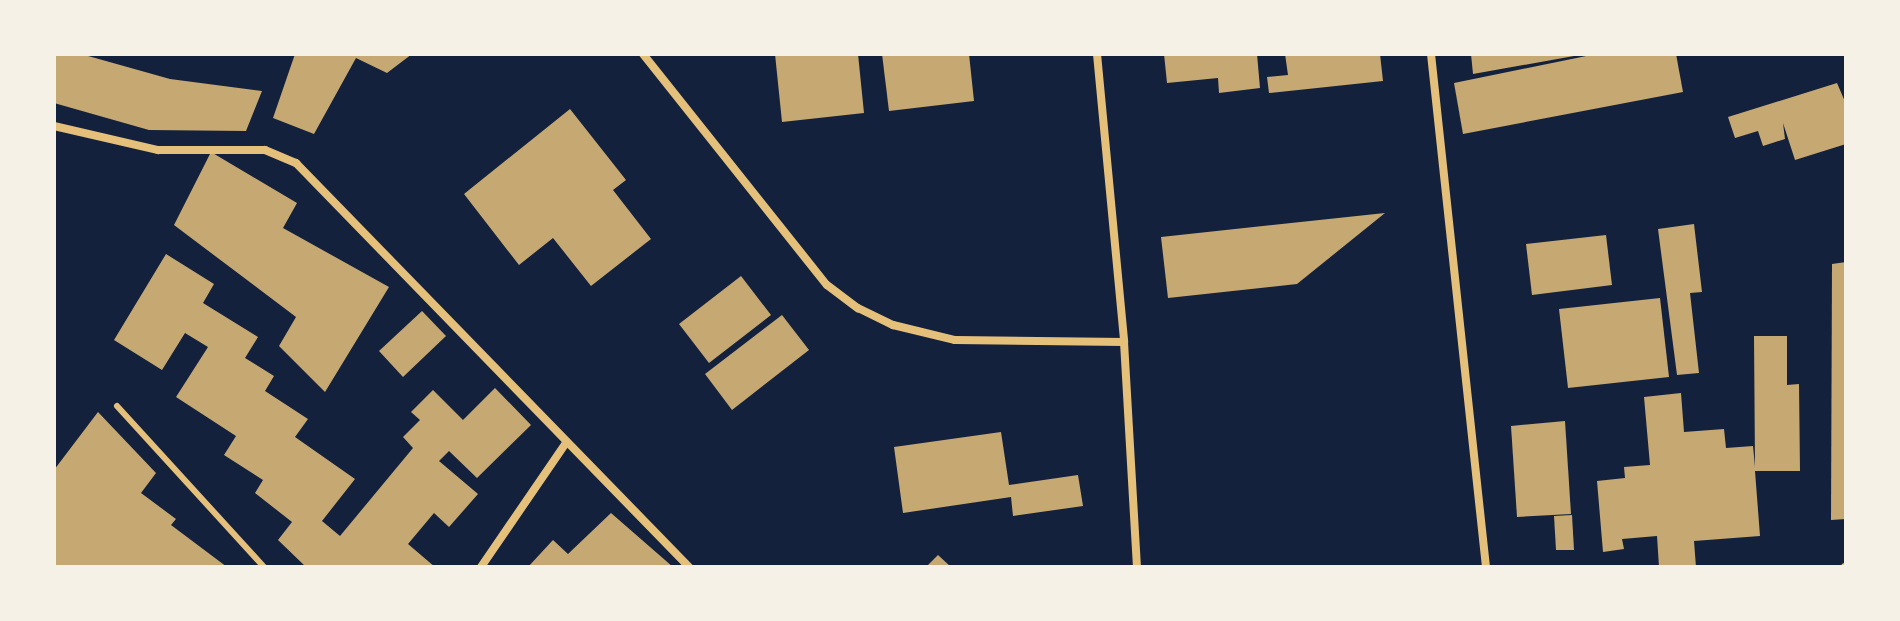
<!DOCTYPE html>
<style>
body{margin:0}
#map{position:relative;width:1900px;height:621px;overflow:hidden;background:#14213d;font-family:"Golos Text",sans-serif}
div>[style]{position:absolute}
.building>*{inset:0;background:#c6a872}
.service>*{height:6px;margin:-3px;padding:0 3px;transform-origin:3px;border-radius:3px;background:#e5c07b}
.minor>*{height:8px;margin:-4px;padding:0 4px;transform-origin:4px;border-radius:4px;background:#e5c07b}
span{translate:-50% -50%;white-space:nowrap;text-align:center;line-height:1.15;-webkit-text-stroke:6px #f6f1e7;paint-order:stroke}
.frame{position:absolute;inset:0;border:56px solid #f6f1e7;pointer-events:none}
</style>
<div id="map">
<div class="building">
<i style="clip-path:polygon(54px 54px,81px 54px,170px 79px,262px 91px,246px 131px,149px 130px,54px 103px)"></i>
<i style="clip-path:polygon(295px 54px,412px 54px,387px 73px,356px 58px,314px 134px,273px 118px)"></i>
<i style="clip-path:polygon(775px 54px,858px 54px,864px 113px,782px 122px)"></i>
<i style="clip-path:polygon(882px 54px,969px 54px,974px 101px,889px 111px)"></i>
<i style="clip-path:polygon(1164px 54px,1257px 54px,1260px 88px,1219px 93px,1218px 78px,1167px 83px)"></i>
<i style="clip-path:polygon(1285px 54px,1380px 54px,1383px 81px,1269px 93px,1267px 77px,1288px 75px)"></i>
<i style="clip-path:polygon(1471px 54px,1574px 54px,1574px 56px,1473px 74px)"></i>
<i style="clip-path:polygon(1596px 54px,1676px 54px,1683px 92px,1463px 134px,1454px 83px)"></i>
<i style="clip-path:polygon(1837px 83px,1846px 104px,1846px 144px,1795px 160px,1783px 123px,1785px 139px,1763px 146px,1758px 131px,1735px 138px,1728px 117px)"></i>
<i style="clip-path:polygon(570px 109px,626px 180px,613px 190px,651px 239px,591px 286px,553px 238px,519px 265px,464px 194px)"></i>
<i style="clip-path:polygon(211px 152px,297px 203px,283px 228px,389px 287px,325px 392px,279px 346px,296px 317px,174px 225px)"></i>
<i style="clip-path:polygon(1385px 213px,1297px 284px,1168px 298px,1161px 237px)"></i>
<i style="clip-path:polygon(1694px 224px,1702px 292px,1690px 293px,1699px 373px,1677px 375px,1658px 229px)"></i>
<i style="clip-path:polygon(1606px 235px,1612px 285px,1532px 295px,1526px 244px)"></i>
<i style="clip-path:polygon(166px 254px,214px 284px,203px 303px,258px 337px,245px 358px,274px 376px,265px 391px,308px 419px,295px 437px,355px 479px,322px 521px,340px 536px,413px 448px,403px 437px,420px 420px,411px 412px,433px 390px,463px 420px,495px 388px,531px 425px,477px 478px,449px 451px,439px 461px,478px 494px,449px 527px,434px 513px,408px 544px,435px 567px,306px 567px,278px 540px,292px 522px,255px 493px,263px 480px,224px 455px,236px 436px,176px 397px,208px 347px,185px 333px,162px 370px,114px 340px)"></i>
<i style="clip-path:polygon(1846px 262px,1846px 519px,1831px 520px,1832px 264px)"></i>
<i style="clip-path:polygon(741px 276px,771px 315px,709px 363px,679px 324px)"></i>
<i style="clip-path:polygon(1660px 298px,1669px 377px,1568px 388px,1559px 309px)"></i>
<i style="clip-path:polygon(422px 311px,446px 336px,403px 377px,379px 351px)"></i>
<i style="clip-path:polygon(782px 315px,809px 350px,732px 410px,705px 374px)"></i>
<i style="clip-path:polygon(1754px 336px,1787px 336px,1787px 385px,1799px 384px,1800px 471px,1755px 471px,1760px 536px,1694px 541px,1696px 567px,1659px 567px,1657px 536px,1622px 539px,1624px 549px,1603px 552px,1597px 481px,1625px 478px,1624px 467px,1650px 465px,1644px 397px,1681px 393px,1684px 432px,1724px 429px,1726px 448px,1753px 446px,1755px 467px)"></i>
<i style="clip-path:polygon(98px 412px,156px 473px,141px 493px,176px 519px,171px 525px,227px 567px,54px 567px,54px 470px)"></i>
<i style="clip-path:polygon(1565px 421px,1571px 514px,1517px 517px,1511px 426px)"></i>
<i style="clip-path:polygon(1001px 432px,1009px 485px,1078px 475px,1083px 506px,1013px 516px,1011px 497px,903px 513px,894px 447px)"></i>
<i style="clip-path:polygon(611px 513px,673px 567px,528px 567px,553px 540px,568px 554px)"></i>
<i style="clip-path:polygon(1572px 515px,1574px 550px,1556px 550px,1554px 516px)"></i>
<i style="clip-path:polygon(938px 555px,951px 567px,926px 567px)"></i>
</div>
<div class="service">
<i style="left:117px;top:406px;width:218px;rotate:47.6deg"></i>
</div>
<div class="minor">
<i style="left:643px;top:54px;width:295px;rotate:51.5deg"></i>
<i style="left:827px;top:285px;width:39px;rotate:37deg"></i>
<i style="left:858px;top:308px;width:39px;rotate:26deg"></i>
<i style="left:893px;top:325px;width:64px;rotate:13.6deg"></i>
<i style="left:955px;top:340px;width:169px;rotate:0.7deg"></i>
<i style="left:1097px;top:54px;width:289px;rotate:84.6deg"></i>
<i style="left:1124px;top:342px;width:225px;rotate:86.7deg"></i>
<i style="left:1431px;top:54px;width:516px;rotate:83.88deg"></i>
<i style="left:54px;top:126px;width:107px;rotate:13deg"></i>
<i style="left:158px;top:150px;width:107px"></i>
<i style="left:265px;top:150px;width:34px;rotate:23deg"></i>
<i style="left:296px;top:163px;width:564px;rotate:45.79deg"></i>
<i style="left:481px;top:567px;width:150px;rotate:-55.6deg"></i>
<i style="left:1845px;top:567px;width:1px"></i>
</div>
<div class="frame"></div>
</div>
